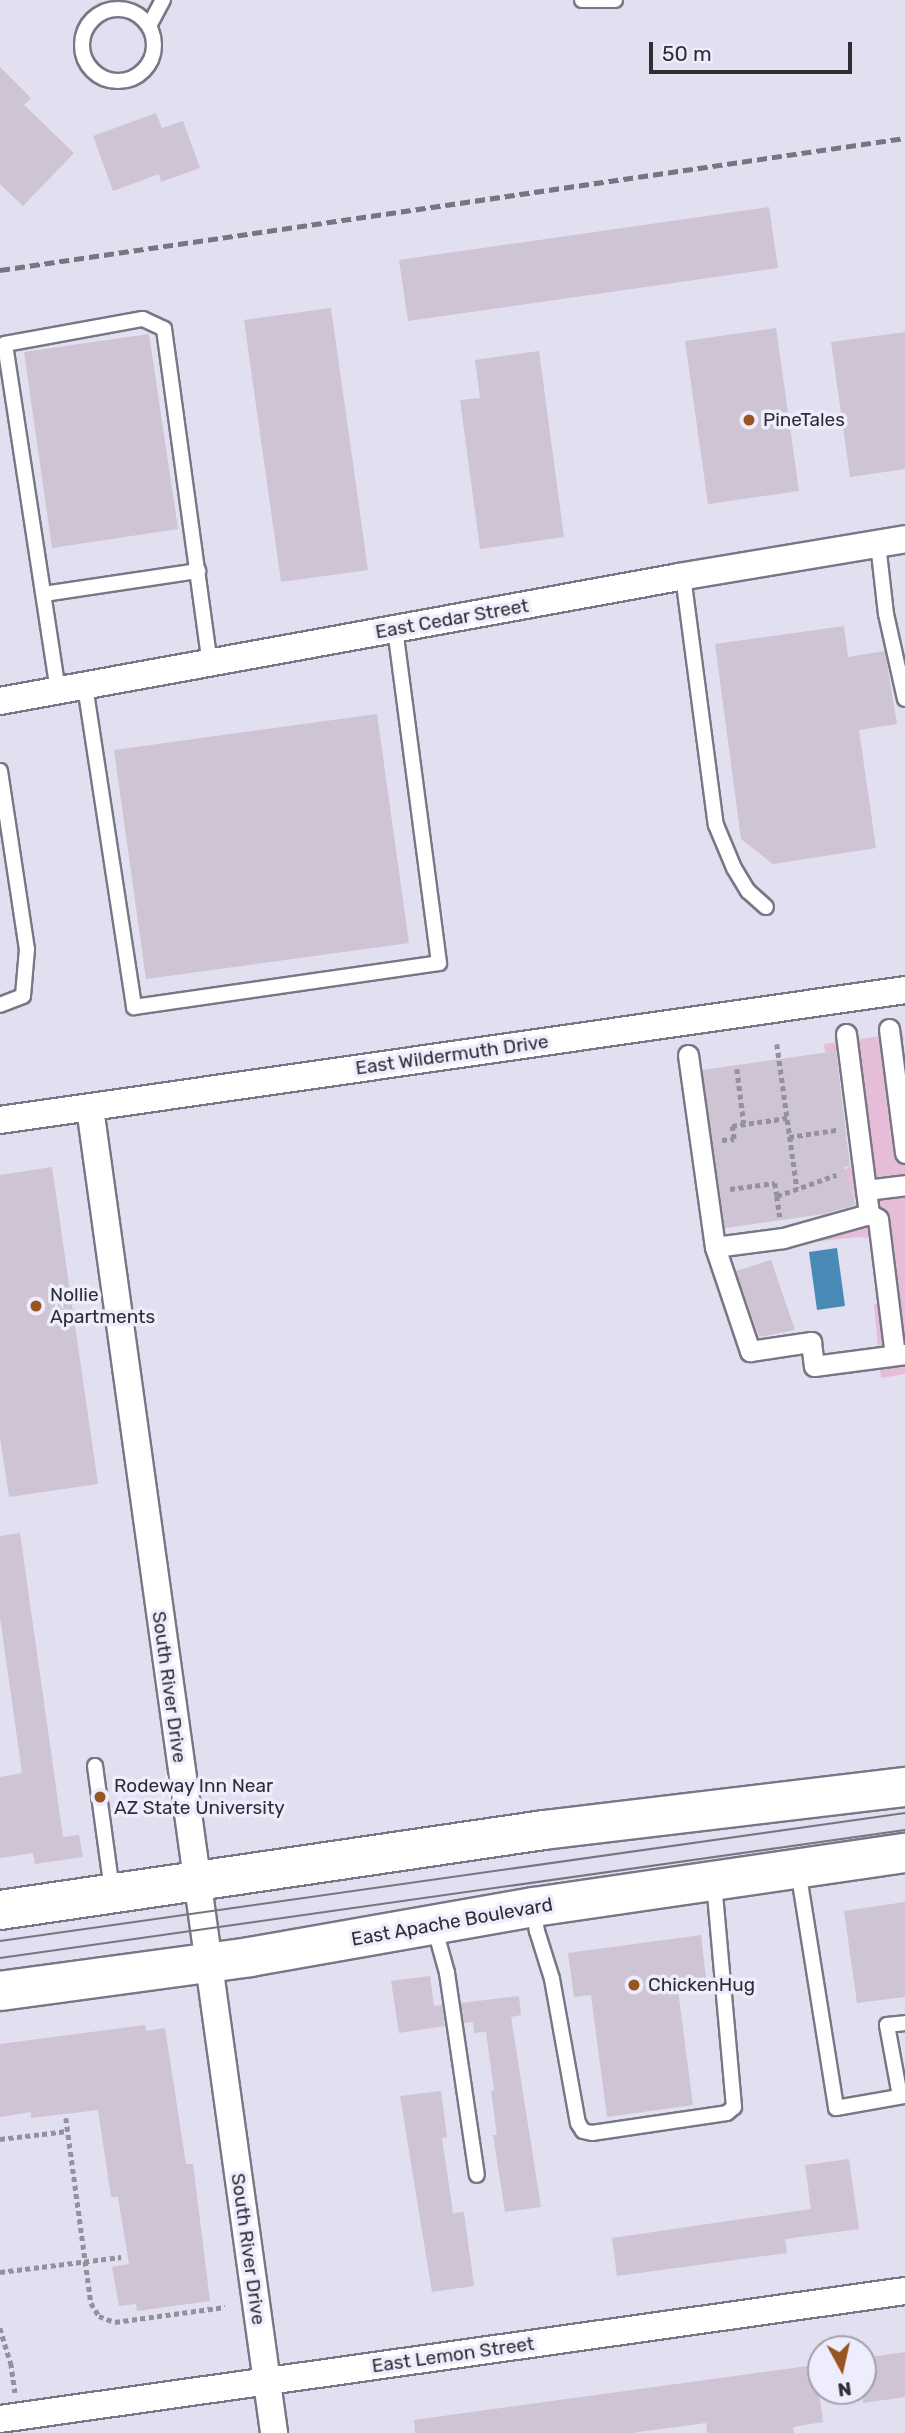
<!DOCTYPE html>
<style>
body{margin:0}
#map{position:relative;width:905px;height:2433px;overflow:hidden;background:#e1dff0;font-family:Rubik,sans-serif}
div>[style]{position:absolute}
.green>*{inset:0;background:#e6bdd8}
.water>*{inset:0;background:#498bb6}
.building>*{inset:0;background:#cec4d3}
.path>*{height:4.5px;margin-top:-2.25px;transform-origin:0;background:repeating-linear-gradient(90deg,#93919e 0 5px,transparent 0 8.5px)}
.roads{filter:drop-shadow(2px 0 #787786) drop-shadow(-2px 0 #787786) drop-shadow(0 2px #787786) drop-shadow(0 -2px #787786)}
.service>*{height:14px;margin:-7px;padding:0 7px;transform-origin:7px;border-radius:7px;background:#fff}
.service>.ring{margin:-7px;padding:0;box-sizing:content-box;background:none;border:14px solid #fff;border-radius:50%}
.pedestrian>*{height:19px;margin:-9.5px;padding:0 9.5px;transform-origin:9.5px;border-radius:9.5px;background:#fff}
.minor>*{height:26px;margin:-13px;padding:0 13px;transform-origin:13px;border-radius:13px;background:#fff}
.primary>*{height:38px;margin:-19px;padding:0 19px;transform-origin:19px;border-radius:19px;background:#fff}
.tram>*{height:2px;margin:-1px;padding:0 1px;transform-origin:1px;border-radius:1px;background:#767580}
.rail>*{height:5px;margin-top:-2.5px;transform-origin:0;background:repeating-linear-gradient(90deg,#767580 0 10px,transparent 0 15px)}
.dots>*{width:19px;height:19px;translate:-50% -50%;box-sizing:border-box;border:4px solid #eeedfd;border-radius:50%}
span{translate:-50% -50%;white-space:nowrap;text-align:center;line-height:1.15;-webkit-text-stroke:7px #eeedfd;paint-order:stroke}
.poi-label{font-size:19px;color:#2e2d34}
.left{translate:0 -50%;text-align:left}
.street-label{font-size:19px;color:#2e2d34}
.north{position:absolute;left:807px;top:2335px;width:70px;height:70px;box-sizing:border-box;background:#eeedfd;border:2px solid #a1a0ad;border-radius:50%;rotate:172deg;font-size:19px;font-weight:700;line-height:28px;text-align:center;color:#2e2d34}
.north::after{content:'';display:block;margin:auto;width:24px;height:32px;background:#975522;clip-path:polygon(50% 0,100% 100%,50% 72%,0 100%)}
.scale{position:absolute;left:649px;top:42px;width:203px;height:32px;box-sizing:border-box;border:4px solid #2e2d34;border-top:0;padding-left:9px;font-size:21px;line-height:24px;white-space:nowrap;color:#2e2d34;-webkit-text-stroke:5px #eeedfd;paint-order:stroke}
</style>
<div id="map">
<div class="green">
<i style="clip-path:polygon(903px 1033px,904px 1040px,898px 1041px,905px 1092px,905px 1374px,881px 1378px,874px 1305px,885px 1298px,877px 1239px,858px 1237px,793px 1244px,859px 1209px,844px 1170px,851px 1166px,838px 1052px,825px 1052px,824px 1044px)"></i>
</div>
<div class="water">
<i style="clip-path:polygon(837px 1248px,845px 1306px,817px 1310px,809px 1252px)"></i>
</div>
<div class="building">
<i style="clip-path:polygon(0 67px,31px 98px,24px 105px,74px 153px,23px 206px,0 184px)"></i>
<i style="clip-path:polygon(156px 113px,162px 128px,183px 121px,200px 168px,161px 182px,159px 174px,113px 191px,93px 136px)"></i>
<i style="clip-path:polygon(769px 207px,778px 268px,408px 321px,399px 260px)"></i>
<i style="clip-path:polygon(331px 308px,368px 570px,281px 582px,244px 320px)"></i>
<i style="clip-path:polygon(776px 328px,799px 491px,708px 504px,685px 341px)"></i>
<i style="clip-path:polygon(905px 332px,905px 469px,850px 477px,831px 342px)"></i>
<i style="clip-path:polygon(149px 334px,178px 529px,52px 548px,24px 352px)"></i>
<i style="clip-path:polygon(539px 351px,564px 537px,480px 549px,460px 400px,480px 398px,475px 360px)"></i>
<i style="clip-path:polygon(844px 626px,848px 657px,885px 651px,897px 724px,859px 730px,876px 848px,773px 864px,741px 839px,715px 644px)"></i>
<i style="clip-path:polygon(377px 714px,409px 943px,146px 979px,114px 750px)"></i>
<i style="clip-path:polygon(836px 1051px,850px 1166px,844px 1167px,856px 1205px,824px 1214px,725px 1228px,702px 1070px)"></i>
<i style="clip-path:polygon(52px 1167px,98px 1484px,9px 1497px,0 1437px,0 1175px)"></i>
<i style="clip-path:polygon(771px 1260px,795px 1330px,759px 1337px,736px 1271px)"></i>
<i style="clip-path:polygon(20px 1533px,63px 1837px,79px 1835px,83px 1857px,35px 1864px,33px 1853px,0 1858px,0 1777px,22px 1773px,0 1617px,0 1536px)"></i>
<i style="clip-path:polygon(905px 1902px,905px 1997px,857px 2003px,844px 1911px)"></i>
<i style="clip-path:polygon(701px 1935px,706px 1979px,677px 1983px,693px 2105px,607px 2117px,591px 1995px,574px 1997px,568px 1953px)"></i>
<i style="clip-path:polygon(430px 1976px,434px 2006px,442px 2005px,445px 2026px,399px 2033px,391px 1981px)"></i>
<i style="clip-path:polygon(519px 1996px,521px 2015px,511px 2017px,541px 2207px,505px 2212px,493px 2135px,497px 2135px,491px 2091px,494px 2090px,486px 2032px,474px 2033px,473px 2022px,464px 2023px,461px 2003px)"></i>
<i style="clip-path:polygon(145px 2025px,146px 2031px,165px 2028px,186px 2164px,193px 2164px,210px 2301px,137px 2311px,136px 2304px,119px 2306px,112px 2267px,129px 2264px,118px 2197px,111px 2197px,98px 2110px,31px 2118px,31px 2112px,0 2117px,0 2044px)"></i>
<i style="clip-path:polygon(441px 2091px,447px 2137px,442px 2138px,453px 2213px,464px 2212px,474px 2286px,432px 2292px,400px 2096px)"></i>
<i style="clip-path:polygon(849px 2159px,859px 2229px,785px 2239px,787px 2253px,617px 2276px,612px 2238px,811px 2209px,805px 2165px)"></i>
<i style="clip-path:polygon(905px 2352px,905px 2397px,863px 2403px,863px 2358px)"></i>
<i style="clip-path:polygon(815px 2365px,823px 2422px,793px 2427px,794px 2433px,707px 2433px,706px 2423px,631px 2433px,415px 2433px,414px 2420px)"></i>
</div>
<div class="path">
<i style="left:777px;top:1044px;width:146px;rotate:82.1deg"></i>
<i style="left:737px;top:1069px;width:55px;rotate:82.7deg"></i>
<i style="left:789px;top:1137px;width:48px;rotate:-8.5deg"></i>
<i style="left:722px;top:1140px;width:12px;rotate:-5deg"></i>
<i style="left:734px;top:1139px;width:13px;rotate:-99deg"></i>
<i style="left:732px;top:1126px;width:56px;rotate:-8.3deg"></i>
<i style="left:730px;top:1189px;width:45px;rotate:-7.6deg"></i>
<i style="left:775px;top:1183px;width:13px;rotate:81deg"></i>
<i style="left:777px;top:1196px;width:63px;rotate:-19.6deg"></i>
<i style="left:777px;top:1196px;width:21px;rotate:82deg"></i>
<i style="left:66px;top:2118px;width:187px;rotate:82.3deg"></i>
<i style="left:91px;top:2303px;width:15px;rotate:58deg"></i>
<i style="left:99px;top:2316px;width:17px;rotate:21deg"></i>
<i style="left:115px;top:2322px;width:111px;rotate:-7.8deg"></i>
<i style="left:0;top:2139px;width:68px;rotate:-6.7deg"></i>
<i style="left:0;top:2272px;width:122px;rotate:-7.1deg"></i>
<i style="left:0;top:2328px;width:37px;rotate:73deg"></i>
<i style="left:11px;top:2363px;width:30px;rotate:82deg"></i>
</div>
<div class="roads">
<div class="service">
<i style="left:582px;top:0;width:33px"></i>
<i class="ring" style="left:82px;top:9px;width:58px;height:58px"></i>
<i style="left:149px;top:26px;width:30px;rotate:-62deg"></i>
<i style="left:878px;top:544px;width:70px;rotate:83.5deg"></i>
<i style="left:886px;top:614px;width:87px;rotate:77.4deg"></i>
<i style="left:683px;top:576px;width:251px;rotate:82.5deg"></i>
<i style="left:716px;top:825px;width:47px;rotate:67.3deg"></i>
<i style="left:734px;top:868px;width:27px;rotate:59deg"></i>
<i style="left:748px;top:891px;width:24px;rotate:42deg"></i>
<i style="left:44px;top:594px;width:156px;rotate:-8.5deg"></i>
<i style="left:85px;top:686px;width:325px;rotate:81.3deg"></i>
<i style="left:134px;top:1007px;width:308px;rotate:-8.2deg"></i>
<i style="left:439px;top:963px;width:337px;rotate:-97.5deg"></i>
<i style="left:58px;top:691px;width:351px;rotate:-98.7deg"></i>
<i style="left:5px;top:344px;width:140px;rotate:-10.3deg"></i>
<i style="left:143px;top:319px;width:23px;rotate:25deg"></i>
<i style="left:164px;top:329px;width:337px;rotate:82.2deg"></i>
<i style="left:0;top:771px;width:180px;rotate:81.4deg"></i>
<i style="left:27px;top:949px;width:47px;rotate:94.9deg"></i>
<i style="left:23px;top:996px;width:25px;rotate:159deg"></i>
<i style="left:95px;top:1766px;width:125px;rotate:82.2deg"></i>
<i style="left:798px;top:1870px;width:241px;rotate:80.9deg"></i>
<i style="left:836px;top:2108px;width:70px;rotate:-9.9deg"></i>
<i style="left:534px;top:1908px;width:23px;rotate:83deg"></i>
<i style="left:537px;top:1931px;width:50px;rotate:72.6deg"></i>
<i style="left:552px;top:1979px;width:146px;rotate:79.8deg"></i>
<i style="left:578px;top:2123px;width:9px;rotate:58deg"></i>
<i style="left:583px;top:2131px;width:9px;rotate:13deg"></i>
<i style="left:592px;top:2133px;width:136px;rotate:-8.4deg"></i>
<i style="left:727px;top:2113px;width:9px;rotate:-41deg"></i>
<i style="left:734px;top:2107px;width:225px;rotate:-95.1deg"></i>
<i style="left:434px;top:1926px;width:49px;rotate:74.5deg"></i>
<i style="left:447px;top:1973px;width:204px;rotate:81.6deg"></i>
<i style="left:900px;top:2096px;width:72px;rotate:-100.4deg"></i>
<i style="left:887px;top:2025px;width:18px;rotate:-6deg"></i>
</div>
<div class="pedestrian">
<i style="left:889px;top:1029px;width:125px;rotate:82.6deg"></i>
<i style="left:846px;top:1034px;width:181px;rotate:82.7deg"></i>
<i style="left:869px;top:1214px;width:10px;rotate:29deg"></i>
<i style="left:878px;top:1219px;width:137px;rotate:82.9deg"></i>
<i style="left:688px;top:1055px;width:194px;rotate:82deg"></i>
<i style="left:715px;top:1247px;width:110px;rotate:71.4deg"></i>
<i style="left:750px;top:1351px;width:62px;rotate:-8.4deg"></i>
<i style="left:811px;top:1342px;width:24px;rotate:83deg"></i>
<i style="left:814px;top:1366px;width:92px;rotate:-7.5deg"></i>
<i style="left:866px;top:1190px;width:39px;rotate:-7deg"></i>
<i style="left:715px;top:1247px;width:69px;rotate:-7.5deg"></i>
<i style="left:783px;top:1238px;width:89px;rotate:-15.6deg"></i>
</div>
<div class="minor">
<i style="left:0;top:701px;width:690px;rotate:-10.35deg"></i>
<i style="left:679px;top:577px;width:229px;rotate:-9.5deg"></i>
<i style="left:90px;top:1108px;width:1338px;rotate:82.09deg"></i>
<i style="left:0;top:1120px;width:914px;rotate:-8.17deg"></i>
<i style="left:0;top:2419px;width:914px;rotate:-8.05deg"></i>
</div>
<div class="primary">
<i style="left:0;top:1910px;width:550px;rotate:-8.37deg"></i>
<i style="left:544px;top:1830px;width:364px;rotate:-6.8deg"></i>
<i style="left:0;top:1991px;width:252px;rotate:-7.7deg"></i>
<i style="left:250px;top:1957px;width:288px;rotate:-10deg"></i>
<i style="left:534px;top:1907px;width:375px;rotate:-8.3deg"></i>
</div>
</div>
<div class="tram">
<i style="left:0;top:1941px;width:914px;rotate:-8.05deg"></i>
<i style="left:0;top:1958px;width:914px;rotate:-8.05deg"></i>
</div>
<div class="rail">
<i style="left:0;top:270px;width:915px;rotate:-8.3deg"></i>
</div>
<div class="dots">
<i style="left:749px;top:420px;background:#975522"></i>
<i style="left:36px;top:1306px;background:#975522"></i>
<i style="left:100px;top:1797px;background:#975522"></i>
<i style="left:634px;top:1985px;background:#975522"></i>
</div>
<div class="poi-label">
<span class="left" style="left:763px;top:420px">PineTales</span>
<span class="left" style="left:50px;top:1306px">Nollie<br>Apartments</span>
<span class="left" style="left:114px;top:1797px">Rodeway Inn Near<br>AZ State University</span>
<span class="left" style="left:648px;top:1985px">ChickenHug</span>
</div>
<div class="street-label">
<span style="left:452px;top:619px;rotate:-10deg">East Cedar Street</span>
<span style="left:452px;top:1055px;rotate:-8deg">East Wildermuth Drive</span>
<span style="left:169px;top:1687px;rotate:82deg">South River Drive</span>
<span style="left:452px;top:1922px;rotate:-10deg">East Apache Boulevard</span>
<span style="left:248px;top:2249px;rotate:82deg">South River Drive</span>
<span style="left:453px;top:2355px;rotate:-8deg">East Lemon Street</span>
</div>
<div class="north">N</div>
<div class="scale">50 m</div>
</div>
